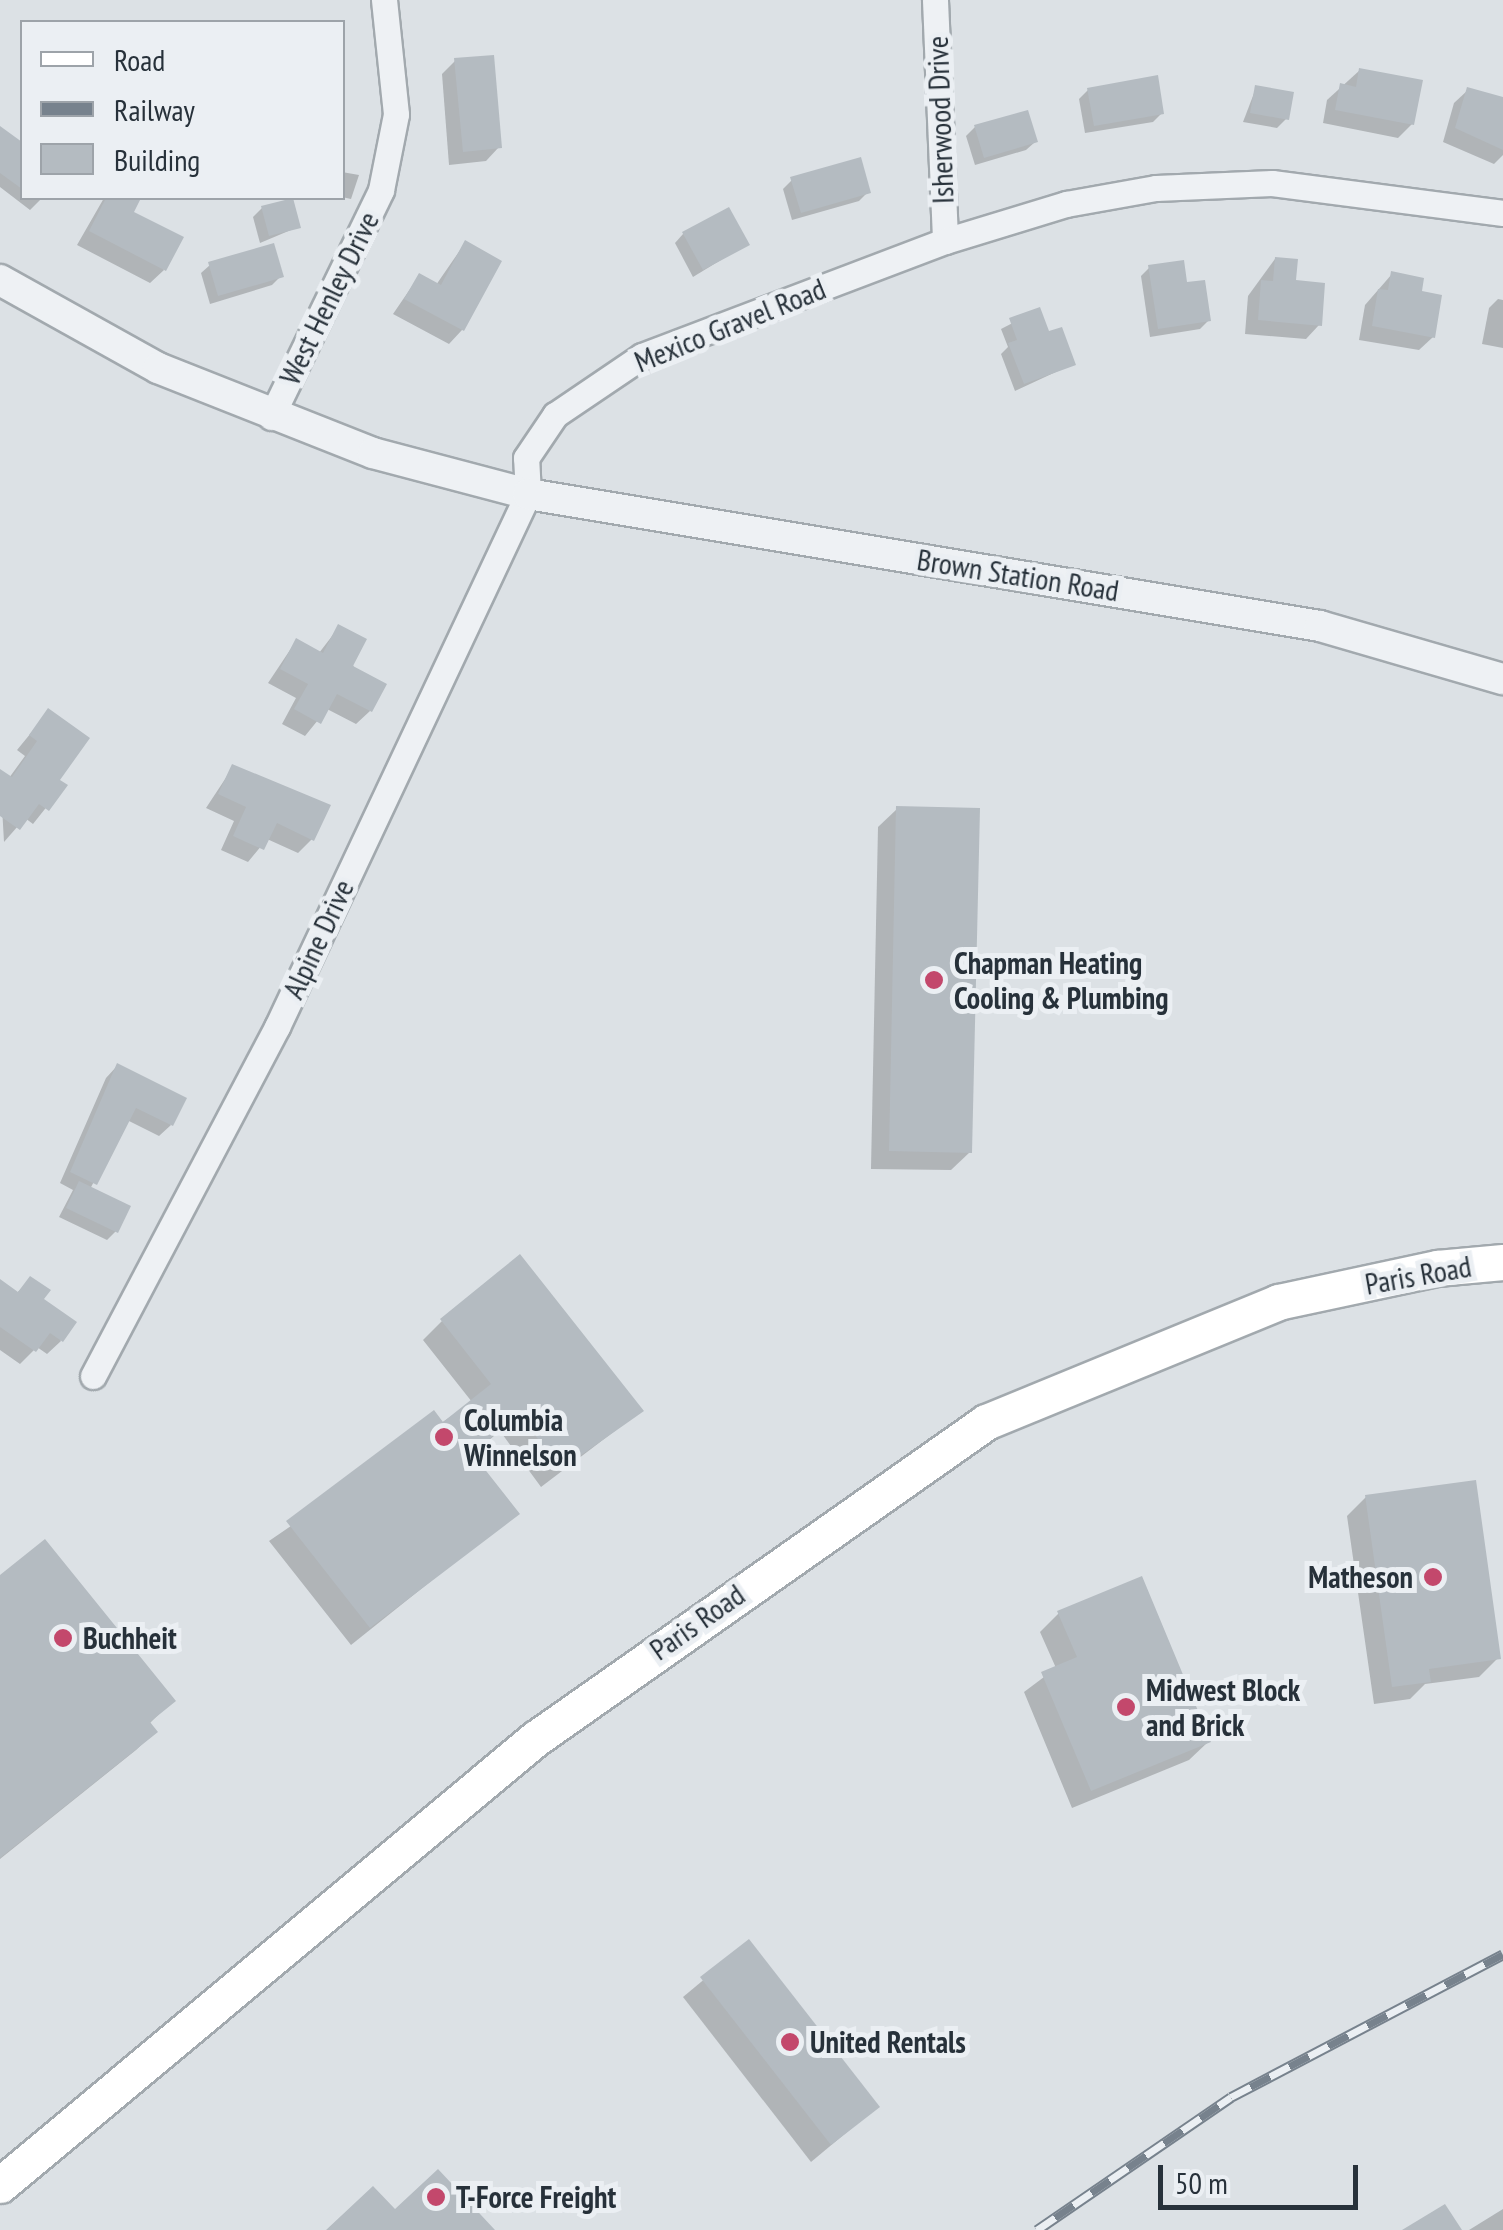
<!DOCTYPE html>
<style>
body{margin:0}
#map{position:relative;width:1503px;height:2230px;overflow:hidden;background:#dce1e5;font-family:"PT Sans Narrow",sans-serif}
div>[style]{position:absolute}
.shadow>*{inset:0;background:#0003}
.building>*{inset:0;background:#b4bbc1}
.roads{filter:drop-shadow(2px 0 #a2a9ae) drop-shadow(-2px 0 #a2a9ae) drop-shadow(0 2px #a2a9ae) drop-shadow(0 -2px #a2a9ae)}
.minor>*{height:25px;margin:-12.5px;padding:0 12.5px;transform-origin:12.5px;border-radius:12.5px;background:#eef1f4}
.tertiary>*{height:30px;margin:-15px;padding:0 15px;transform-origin:15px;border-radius:15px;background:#eef1f4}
.secondary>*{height:35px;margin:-17.5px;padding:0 17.5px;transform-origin:17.5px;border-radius:17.5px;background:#fff}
.rail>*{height:11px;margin-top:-5.5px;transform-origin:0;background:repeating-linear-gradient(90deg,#ebeff3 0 22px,#77828d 0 44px);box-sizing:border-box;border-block:2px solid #77828d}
.dots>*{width:28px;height:28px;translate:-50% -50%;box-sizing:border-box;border:5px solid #ebeff3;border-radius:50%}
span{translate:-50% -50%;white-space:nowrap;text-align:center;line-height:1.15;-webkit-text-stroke:10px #ebeff3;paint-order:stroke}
.street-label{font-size:30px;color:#27313a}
.poi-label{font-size:30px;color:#27313a;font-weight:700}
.left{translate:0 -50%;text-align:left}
.right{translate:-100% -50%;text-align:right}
.legend{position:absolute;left:20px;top:20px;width:325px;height:180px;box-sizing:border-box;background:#ebeff3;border:2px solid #9da3a9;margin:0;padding:12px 18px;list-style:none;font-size:30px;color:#27313a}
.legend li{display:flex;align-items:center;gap:20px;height:50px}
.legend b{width:50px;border:2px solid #9da3a9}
.scale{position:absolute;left:1158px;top:2165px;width:200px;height:45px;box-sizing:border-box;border:5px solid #27313a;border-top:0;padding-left:12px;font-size:30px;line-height:35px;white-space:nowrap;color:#27313a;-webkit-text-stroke:8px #ebeff3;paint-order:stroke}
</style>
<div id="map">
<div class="shadow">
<i style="clip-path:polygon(456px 60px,499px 147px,486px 161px,449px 165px,442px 74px)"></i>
<i style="clip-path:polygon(1360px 70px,1412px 124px,1398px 138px,1323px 123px,1327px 100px)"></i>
<i style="clip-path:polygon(1256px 88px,1286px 119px,1277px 128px,1243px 122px)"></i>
<i style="clip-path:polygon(1088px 90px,1162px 113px,1153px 122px,1085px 133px,1079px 99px)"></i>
<i style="clip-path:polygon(1468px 90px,1503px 99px,1503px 155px,1494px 164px,1443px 142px,1454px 103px)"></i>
<i style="clip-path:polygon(975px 127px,1035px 142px,1026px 150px,975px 165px,966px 136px)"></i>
<i style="clip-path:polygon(0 129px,22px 145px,22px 198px,42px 198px,30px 210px,0 187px)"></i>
<i style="clip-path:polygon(342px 172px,359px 175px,351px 199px,342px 197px)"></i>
<i style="clip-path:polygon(792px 180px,868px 192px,859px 201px,792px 220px,783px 189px)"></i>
<i style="clip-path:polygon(104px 198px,136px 201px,131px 213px,164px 270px,150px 283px,77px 245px)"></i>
<i style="clip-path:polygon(262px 208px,298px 227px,260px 243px,253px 217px)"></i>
<i style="clip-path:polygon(683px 234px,747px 244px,693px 277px,675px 243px)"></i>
<i style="clip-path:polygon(465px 243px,462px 330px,449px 344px,393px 314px,419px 276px,436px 285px)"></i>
<i style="clip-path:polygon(1275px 259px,1319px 325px,1306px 339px,1245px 334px,1248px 296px)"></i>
<i style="clip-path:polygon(210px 265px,281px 276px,272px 285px,210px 304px,201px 273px)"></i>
<i style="clip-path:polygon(1149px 268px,1185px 285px,1209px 320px,1200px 329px,1150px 337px,1141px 276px)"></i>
<i style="clip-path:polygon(1392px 274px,1419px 293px,1433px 337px,1419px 350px,1359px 340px,1365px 305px)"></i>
<i style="clip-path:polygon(1498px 299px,1503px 300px,1503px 348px,1482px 344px,1489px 308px)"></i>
<i style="clip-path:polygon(1038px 310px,1048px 334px,1073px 364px,1015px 391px,1001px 354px,1008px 347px,1001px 329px)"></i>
<i style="clip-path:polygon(339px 627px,370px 711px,356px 724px,327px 709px,305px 736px,282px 724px,296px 698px,268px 683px,296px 641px,319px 653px)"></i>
<i style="clip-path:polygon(49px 711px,57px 780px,64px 785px,33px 824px,25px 818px,4px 842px,0 772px,9px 778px,25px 756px,17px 750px)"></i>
<i style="clip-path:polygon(233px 767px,312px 839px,298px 853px,267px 839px,248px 862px,221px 850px,234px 821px,206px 808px)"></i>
<i style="clip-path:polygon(897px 809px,970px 1152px,951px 1170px,871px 1169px,878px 827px)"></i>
<i style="clip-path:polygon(117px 1066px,171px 1125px,159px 1136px,127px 1120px,90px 1189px,116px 1231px,107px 1240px,59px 1217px,73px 1190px,60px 1183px,106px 1078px)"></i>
<i style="clip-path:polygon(30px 1279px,61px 1341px,47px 1354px,37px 1347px,20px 1364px,0 1350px,0 1282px,16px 1294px)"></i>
<i style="clip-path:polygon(442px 1321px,641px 1411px,541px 1487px,500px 1431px,471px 1455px,516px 1513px,351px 1645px,269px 1541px,472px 1402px,423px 1340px)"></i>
<i style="clip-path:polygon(1366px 1497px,1498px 1658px,1479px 1677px,1425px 1684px,1410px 1699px,1374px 1704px,1347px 1516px)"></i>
<i style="clip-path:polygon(0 1578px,172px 1701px,149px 1724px,155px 1732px,136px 1750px,0 1859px)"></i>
<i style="clip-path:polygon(1059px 1613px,1208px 1742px,1189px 1760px,1072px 1808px,1024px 1692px,1056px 1668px,1040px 1632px)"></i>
<i style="clip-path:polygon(749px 1942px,877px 2107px,811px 2162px,683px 1997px)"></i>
<i style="clip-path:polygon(1503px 2209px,1503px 2230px,1469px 2230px)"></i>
</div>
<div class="building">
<i style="clip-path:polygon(494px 55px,502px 148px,463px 152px,454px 58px)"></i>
<i style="clip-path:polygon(1359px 68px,1423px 80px,1414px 125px,1335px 110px,1340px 83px,1356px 87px)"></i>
<i style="clip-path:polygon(1158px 75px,1164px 114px,1094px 126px,1087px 88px)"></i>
<i style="clip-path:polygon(1255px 85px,1294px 92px,1289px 120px,1250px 113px)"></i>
<i style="clip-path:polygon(1467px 87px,1503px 97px,1503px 150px,1455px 128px)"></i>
<i style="clip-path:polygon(1028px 110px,1038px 142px,984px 158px,974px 125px)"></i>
<i style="clip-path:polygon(0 126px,22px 142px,22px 189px,0 173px)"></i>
<i style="clip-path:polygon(861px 157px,871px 193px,801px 213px,790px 177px)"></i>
<i style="clip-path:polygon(106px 198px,141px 198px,134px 212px,184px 237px,166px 271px,89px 231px)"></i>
<i style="clip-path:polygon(293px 198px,301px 228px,269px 236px,261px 206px)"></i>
<i style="clip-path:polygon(729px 207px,750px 245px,703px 270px,682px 232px)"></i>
<i style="clip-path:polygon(465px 240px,502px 261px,464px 331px,404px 299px,419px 273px,441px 285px)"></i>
<i style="clip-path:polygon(274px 243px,284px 277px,218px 296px,208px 262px)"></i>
<i style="clip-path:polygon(1275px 257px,1298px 259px,1296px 280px,1325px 283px,1322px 326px,1258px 320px,1261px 280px,1273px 281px)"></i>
<i style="clip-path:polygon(1184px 260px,1187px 282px,1205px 280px,1211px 321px,1158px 329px,1148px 265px)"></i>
<i style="clip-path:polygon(1391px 271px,1424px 278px,1422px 291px,1442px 295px,1435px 338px,1372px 326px,1378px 289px,1388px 290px)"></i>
<i style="clip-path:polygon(1040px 307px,1049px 331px,1062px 327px,1076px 365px,1024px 384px,1008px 343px,1017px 340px,1009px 318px)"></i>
<i style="clip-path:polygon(338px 624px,367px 639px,353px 666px,387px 684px,372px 712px,337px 694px,321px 724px,294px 709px,308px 684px,280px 669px,296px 638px,323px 653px)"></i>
<i style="clip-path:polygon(48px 708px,90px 738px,60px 780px,68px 785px,49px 811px,39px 804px,20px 830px,0 816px,0 769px,12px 777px,37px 741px,29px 735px)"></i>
<i style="clip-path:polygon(232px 764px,331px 805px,314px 841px,277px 823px,264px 850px,233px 836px,246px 807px,218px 794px)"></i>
<i style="clip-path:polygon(896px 806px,980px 808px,972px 1153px,889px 1151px)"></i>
<i style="clip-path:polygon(117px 1063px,187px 1098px,173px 1126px,136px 1108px,97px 1185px,70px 1172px)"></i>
<i style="clip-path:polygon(79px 1181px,131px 1206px,118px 1233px,66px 1208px)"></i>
<i style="clip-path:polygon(520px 1254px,644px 1411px,560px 1470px,520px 1414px,472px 1453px,520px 1514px,370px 1628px,286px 1521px,434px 1410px,443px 1422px,491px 1384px,440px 1319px)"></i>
<i style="clip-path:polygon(30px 1276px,51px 1290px,44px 1299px,77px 1322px,63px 1342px,50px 1333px,36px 1352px,0 1327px,0 1279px,18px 1292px)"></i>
<i style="clip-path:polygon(1476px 1480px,1501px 1659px,1429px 1669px,1431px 1682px,1392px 1687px,1365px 1495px)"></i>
<i style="clip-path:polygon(45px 1539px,176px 1701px,150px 1722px,158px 1732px,0 1858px,0 1575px)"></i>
<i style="clip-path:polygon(1142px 1576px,1211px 1742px,1091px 1791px,1041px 1672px,1077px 1657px,1057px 1611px)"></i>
<i style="clip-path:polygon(749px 1939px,880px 2107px,831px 2145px,700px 1977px)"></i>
<i style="clip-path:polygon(438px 2169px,495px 2230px,326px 2230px,373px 2186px,395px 2209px)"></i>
<i style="clip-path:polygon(1445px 2204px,1462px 2230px,1402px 2230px)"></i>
</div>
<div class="roads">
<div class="minor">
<i style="left:935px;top:0;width:241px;rotate:87.6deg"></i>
<i style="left:271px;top:417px;width:252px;rotate:-64.1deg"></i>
<i style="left:381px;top:190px;width:77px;rotate:-78.8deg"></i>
<i style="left:396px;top:114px;width:115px;rotate:-96deg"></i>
<i style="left:93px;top:1376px;width:395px;rotate:-62.2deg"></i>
<i style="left:277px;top:1027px;width:589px;rotate:-64.78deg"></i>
<i style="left:528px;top:494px;width:36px;rotate:-93deg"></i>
<i style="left:526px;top:458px;width:52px;rotate:-56deg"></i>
<i style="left:555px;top:415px;width:105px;rotate:-34.1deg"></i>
<i style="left:642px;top:356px;width:324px;rotate:-20.8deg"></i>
<i style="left:945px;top:241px;width:127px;rotate:-17deg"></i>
<i style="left:1066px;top:204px;width:91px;rotate:-10.1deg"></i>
<i style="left:1156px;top:188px;width:116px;rotate:-2.5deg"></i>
<i style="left:1272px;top:183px;width:233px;rotate:7.4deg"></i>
</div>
<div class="tertiary">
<i style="left:0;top:280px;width:181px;rotate:29.1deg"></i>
<i style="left:158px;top:368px;width:231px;rotate:21.6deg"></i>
<i style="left:373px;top:453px;width:160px;rotate:14.8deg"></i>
<i style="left:528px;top:494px;width:803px;rotate:9.46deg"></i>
<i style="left:1320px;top:626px;width:191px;rotate:16.2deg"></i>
</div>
<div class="secondary">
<i style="left:0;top:2185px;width:697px;rotate:-39.82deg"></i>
<i style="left:535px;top:1739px;width:551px;rotate:-35.1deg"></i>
<i style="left:986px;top:1422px;width:316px;rotate:-22.3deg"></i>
<i style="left:1278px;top:1302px;width:163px;rotate:-12.1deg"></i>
<i style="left:1437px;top:1268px;width:66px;rotate:-5.2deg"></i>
</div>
</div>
<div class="rail">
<i style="left:1037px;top:2230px;width:235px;rotate:-34.4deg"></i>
<i style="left:1231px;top:2097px;width:307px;rotate:-27.7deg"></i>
</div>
<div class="dots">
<i style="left:934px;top:980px;background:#c3486c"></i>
<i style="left:444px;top:1437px;background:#c3486c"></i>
<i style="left:1433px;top:1577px;background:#c3486c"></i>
<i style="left:63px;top:1638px;background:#c3486c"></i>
<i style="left:1126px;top:1707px;background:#c3486c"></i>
<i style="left:790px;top:2042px;background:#c3486c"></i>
<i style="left:436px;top:2197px;background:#c3486c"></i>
</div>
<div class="street-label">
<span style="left:940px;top:120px;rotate:-92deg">Isherwood Drive</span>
<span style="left:329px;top:298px;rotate:-64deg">West Henley Drive</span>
<span style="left:730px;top:325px;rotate:-22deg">Mexico Gravel Road</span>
<span style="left:1018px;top:575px;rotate:9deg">Brown Station Road</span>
<span style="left:318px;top:939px;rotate:-65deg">Alpine Drive</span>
<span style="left:1418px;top:1275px;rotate:-10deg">Paris Road</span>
<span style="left:697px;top:1622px;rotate:-35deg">Paris Road</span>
</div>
<div class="poi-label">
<span class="left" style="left:954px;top:980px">Chapman Heating<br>Cooling &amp; Plumbing</span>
<span class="left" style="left:464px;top:1437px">Columbia<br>Winnelson</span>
<span class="right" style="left:1413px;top:1577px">Matheson</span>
<span class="left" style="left:83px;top:1638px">Buchheit</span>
<span class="left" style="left:1146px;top:1707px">Midwest Block<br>and Brick</span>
<span class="left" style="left:810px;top:2042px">United Rentals</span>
<span class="left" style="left:456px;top:2197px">T-Force Freight</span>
</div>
<ul class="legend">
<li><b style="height:12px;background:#fff"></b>Road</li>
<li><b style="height:12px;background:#77828d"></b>Railway</li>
<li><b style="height:28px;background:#b4bbc1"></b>Building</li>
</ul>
<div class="scale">50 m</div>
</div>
